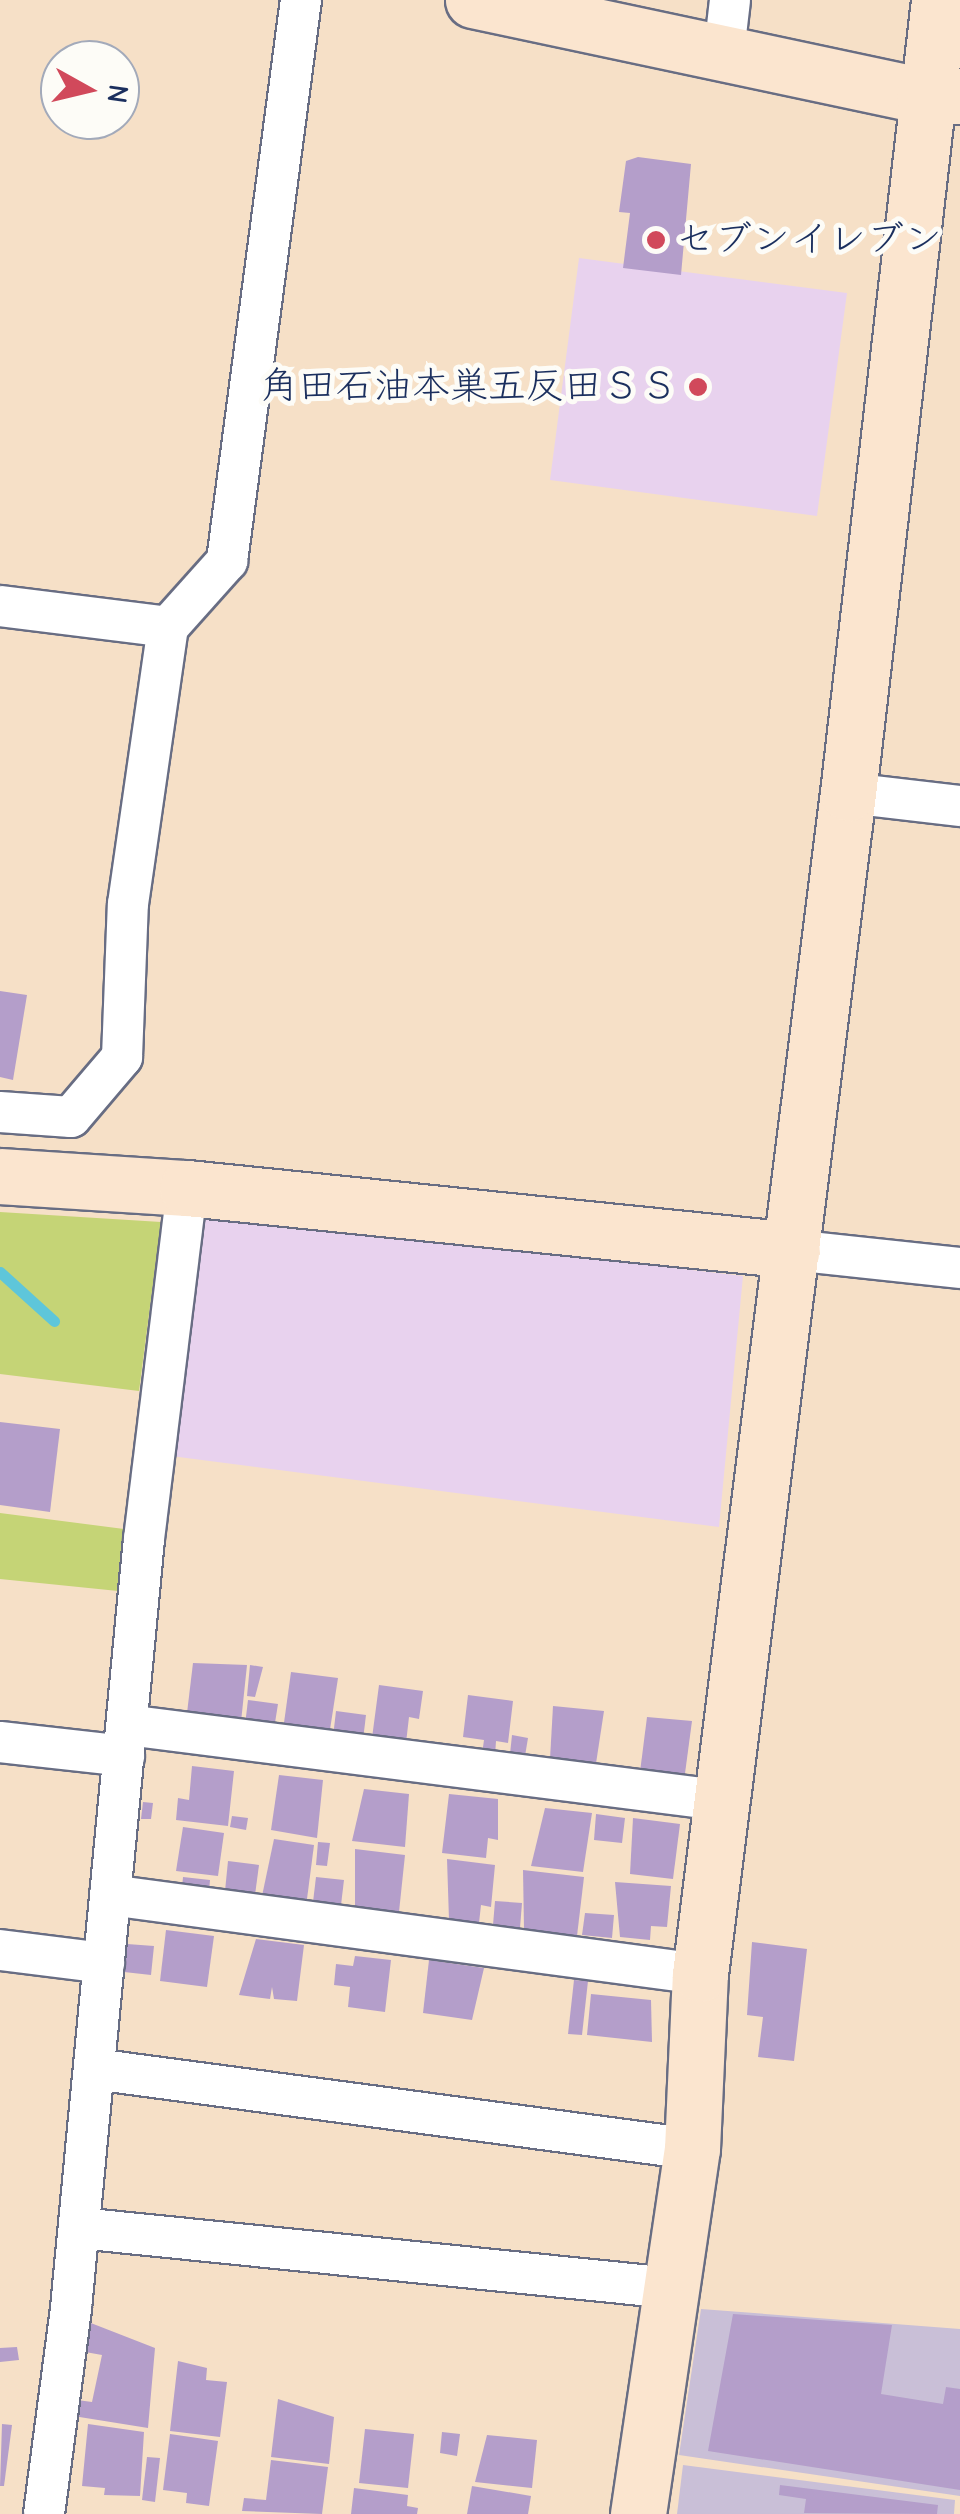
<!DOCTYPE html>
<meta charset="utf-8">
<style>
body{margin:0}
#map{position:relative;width:960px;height:2514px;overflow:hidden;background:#f6e0c7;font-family:"Comic Neue","Klee One",sans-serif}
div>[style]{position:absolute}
.built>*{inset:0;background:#e8d2ee}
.industrial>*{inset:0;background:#c9bfd7}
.green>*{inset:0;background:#c5d476}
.stream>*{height:11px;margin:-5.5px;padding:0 5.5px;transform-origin:5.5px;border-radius:5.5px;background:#5ec6da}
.building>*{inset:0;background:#b49eca}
.roads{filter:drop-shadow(2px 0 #686d83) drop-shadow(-2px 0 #686d83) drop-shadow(0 2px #686d83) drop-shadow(0 -2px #686d83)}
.street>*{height:40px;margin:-20px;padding:0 20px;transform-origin:20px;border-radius:20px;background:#fff}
.secondary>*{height:55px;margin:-27.5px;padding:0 27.5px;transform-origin:27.5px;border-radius:27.5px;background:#fbe5cf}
.dots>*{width:28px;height:28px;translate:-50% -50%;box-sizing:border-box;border:5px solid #fdfcf7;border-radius:50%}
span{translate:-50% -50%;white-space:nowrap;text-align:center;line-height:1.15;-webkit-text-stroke:10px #fdfcf7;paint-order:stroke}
.poi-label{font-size:38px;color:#1b2f5e}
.left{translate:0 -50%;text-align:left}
.right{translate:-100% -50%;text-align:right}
.north{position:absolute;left:40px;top:40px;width:100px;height:100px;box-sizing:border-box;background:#fdfcf7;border:2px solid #a3aaba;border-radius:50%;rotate:98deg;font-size:28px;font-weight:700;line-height:40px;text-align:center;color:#1b2f5e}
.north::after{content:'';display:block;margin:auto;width:35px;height:45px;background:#d1495b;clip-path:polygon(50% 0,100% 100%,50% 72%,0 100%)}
</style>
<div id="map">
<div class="built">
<i style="clip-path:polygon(579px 258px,847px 293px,817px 516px,550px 480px)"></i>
<i style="clip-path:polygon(198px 1212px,743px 1276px,719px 1527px,171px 1456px)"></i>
</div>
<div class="industrial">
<i style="clip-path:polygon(701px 2309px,960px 2329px,960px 2496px,679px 2455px)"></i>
<i style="clip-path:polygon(683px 2465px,955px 2500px,954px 2514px,677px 2514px)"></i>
</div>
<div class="green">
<i style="clip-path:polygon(0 1212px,161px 1222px,139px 1391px,0 1374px)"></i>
<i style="clip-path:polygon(0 1513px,124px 1529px,118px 1591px,0 1579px)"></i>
</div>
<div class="stream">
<i style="left:0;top:1272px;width:73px;rotate:42.2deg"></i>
</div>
<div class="building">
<i style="clip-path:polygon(638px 157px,691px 164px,681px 275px,623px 268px,630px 213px,619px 212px,626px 161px)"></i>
<i style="clip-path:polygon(0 991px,27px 995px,13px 1080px,0 1077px)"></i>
<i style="clip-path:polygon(0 1422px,60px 1429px,50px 1512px,0 1505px)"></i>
<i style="clip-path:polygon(193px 1663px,247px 1665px,241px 1722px,187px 1713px)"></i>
<i style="clip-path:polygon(250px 1665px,263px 1667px,255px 1697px,247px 1696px)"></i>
<i style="clip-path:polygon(291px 1672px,338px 1678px,329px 1736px,283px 1730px)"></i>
<i style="clip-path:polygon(379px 1685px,423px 1691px,419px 1719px,409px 1717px,406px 1743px,372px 1738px)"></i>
<i style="clip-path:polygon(468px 1695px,513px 1701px,508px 1743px,496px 1741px,495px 1756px,482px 1754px,484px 1740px,463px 1737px)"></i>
<i style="clip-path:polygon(248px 1700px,278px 1704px,274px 1729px,245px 1725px)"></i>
<i style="clip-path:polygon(553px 1706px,604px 1711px,595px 1770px,550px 1759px)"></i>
<i style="clip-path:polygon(336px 1711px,366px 1715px,363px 1740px,333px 1737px)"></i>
<i style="clip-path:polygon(647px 1717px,692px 1721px,684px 1781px,640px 1772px)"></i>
<i style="clip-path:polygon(512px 1735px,528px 1738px,525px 1756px,510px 1754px)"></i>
<i style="clip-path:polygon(192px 1766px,234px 1771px,228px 1826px,176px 1820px,178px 1798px,189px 1800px)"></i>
<i style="clip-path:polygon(279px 1775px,323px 1780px,317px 1838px,271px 1830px)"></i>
<i style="clip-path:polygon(364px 1789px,409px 1794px,405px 1847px,352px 1841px)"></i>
<i style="clip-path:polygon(449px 1794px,498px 1799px,498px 1840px,488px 1838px,486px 1858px,442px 1853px)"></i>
<i style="clip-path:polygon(143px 1802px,153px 1803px,151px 1819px,141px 1819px)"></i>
<i style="clip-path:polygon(545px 1808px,592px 1813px,583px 1872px,531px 1866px)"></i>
<i style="clip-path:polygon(596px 1814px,625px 1818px,622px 1843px,594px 1840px)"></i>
<i style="clip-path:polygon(232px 1816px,248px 1818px,246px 1830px,230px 1827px)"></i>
<i style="clip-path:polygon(633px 1818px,680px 1824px,673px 1879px,630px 1874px)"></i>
<i style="clip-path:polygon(183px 1827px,224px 1833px,218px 1876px,176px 1871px)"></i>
<i style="clip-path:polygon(274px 1839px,314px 1845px,307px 1899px,262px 1896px)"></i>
<i style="clip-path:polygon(318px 1842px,330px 1843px,327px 1866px,316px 1865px)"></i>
<i style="clip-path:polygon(355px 1849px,405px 1855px,399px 1912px,355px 1908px)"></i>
<i style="clip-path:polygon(447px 1859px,495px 1865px,491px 1907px,481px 1905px,479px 1923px,449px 1920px)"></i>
<i style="clip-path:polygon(228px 1861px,259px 1865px,255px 1895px,225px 1891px)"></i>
<i style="clip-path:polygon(523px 1870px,584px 1877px,577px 1936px,524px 1929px)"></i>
<i style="clip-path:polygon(183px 1877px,210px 1880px,209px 1892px,182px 1888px)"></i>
<i style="clip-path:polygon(316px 1877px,344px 1880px,341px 1905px,313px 1902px)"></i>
<i style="clip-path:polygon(615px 1882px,671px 1886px,667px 1927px,651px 1926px,650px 1940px,620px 1937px)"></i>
<i style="clip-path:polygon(495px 1901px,522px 1903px,520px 1928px,493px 1925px)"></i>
<i style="clip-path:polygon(585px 1913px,614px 1915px,612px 1938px,582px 1935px)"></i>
<i style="clip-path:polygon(166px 1930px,214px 1936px,207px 1987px,160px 1981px)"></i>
<i style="clip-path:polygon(256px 1939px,304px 1945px,297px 2001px,274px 1999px,272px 1987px,270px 1999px,239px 1995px)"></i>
<i style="clip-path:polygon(752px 1942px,807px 1949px,794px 2061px,758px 2057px,763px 2017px,747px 2015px)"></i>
<i style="clip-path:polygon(127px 1944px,154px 1946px,151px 1975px,124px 1972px)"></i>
<i style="clip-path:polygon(355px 1956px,391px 1960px,385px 2012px,348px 2007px,350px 1987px,334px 1985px,336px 1964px,353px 1966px)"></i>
<i style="clip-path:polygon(429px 1960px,484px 1968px,472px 2020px,423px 2013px)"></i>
<i style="clip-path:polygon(574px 1980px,588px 1981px,582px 2035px,568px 2034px)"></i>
<i style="clip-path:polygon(591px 1994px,651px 2000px,652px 2042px,587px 2035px)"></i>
<i style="clip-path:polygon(733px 2314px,892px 2325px,881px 2394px,943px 2404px,946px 2387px,960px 2389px,960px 2490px,708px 2451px)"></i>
<i style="clip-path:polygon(78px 2318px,155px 2348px,148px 2428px,67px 2415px,70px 2399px,92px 2402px,102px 2355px,74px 2350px)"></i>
<i style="clip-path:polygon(17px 2347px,19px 2360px,0 2362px,0 2348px)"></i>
<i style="clip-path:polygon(178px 2361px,207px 2368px,206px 2380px,227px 2382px,220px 2437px,170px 2431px)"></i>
<i style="clip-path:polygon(278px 2399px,334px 2417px,329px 2464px,271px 2457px)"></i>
<i style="clip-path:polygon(2px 2424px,12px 2425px,4px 2486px,0 2486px)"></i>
<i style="clip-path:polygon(88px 2424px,144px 2432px,140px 2496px,104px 2495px,105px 2488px,82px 2486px)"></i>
<i style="clip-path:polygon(365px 2429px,414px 2434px,408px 2488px,359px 2483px)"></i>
<i style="clip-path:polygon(442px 2432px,460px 2434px,457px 2456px,440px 2453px)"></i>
<i style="clip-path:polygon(170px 2434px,218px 2441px,209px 2506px,186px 2503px,187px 2493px,163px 2490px)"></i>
<i style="clip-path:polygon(487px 2435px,537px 2440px,532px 2488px,475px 2482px)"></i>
<i style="clip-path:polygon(147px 2457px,160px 2458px,155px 2502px,142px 2500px)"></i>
<i style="clip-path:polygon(271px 2460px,328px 2467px,322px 2514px,242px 2511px,244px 2498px,266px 2500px)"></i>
<i style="clip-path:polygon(780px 2485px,938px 2505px,937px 2514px,804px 2513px,806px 2499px,779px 2495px)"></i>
<i style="clip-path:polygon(472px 2486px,531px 2496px,528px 2514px,467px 2514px)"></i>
<i style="clip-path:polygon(354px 2488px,408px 2495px,407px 2506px,418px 2508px,417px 2514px,351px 2514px)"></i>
</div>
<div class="roads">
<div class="street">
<i style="left:724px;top:52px;width:52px;rotate:-83.4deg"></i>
<i style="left:0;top:606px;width:169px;rotate:7.1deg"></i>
<i style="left:848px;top:793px;width:113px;rotate:6.6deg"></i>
<i style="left:0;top:1112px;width:71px;rotate:4deg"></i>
<i style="left:71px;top:1117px;width:79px;rotate:-49.6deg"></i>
<i style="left:122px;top:1057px;width:153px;rotate:-87.8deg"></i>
<i style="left:128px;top:904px;width:280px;rotate:-81.8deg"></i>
<i style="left:168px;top:627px;width:89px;rotate:-48.2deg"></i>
<i style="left:227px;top:561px;width:566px;rotate:-82.49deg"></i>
<i style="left:792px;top:1250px;width:169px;rotate:6.1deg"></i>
<i style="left:127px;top:1725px;width:604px;rotate:7.23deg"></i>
<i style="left:0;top:1742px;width:125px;rotate:6.4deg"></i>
<i style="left:110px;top:1895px;width:595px;rotate:7.63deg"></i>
<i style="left:0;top:1950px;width:105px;rotate:7.1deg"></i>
<i style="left:94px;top:2069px;width:603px;rotate:7.62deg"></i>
<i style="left:79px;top:2228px;width:595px;rotate:5.79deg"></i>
<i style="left:44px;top:2514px;width:208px;rotate:-82.5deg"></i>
<i style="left:71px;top:2308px;width:772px;rotate:-84.58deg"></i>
<i style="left:144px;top:1539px;width:354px;rotate:-83deg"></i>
</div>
<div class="secondary">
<i style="left:473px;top:0;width:461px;rotate:12deg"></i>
<i style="left:924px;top:96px;width:36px"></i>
<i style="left:0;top:1176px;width:187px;rotate:3.7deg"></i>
<i style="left:187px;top:1188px;width:608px;rotate:5.85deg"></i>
<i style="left:638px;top:2514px;width:369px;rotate:-81.6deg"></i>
<i style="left:692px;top:2149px;width:175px;rotate:-87.4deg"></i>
<i style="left:700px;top:1974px;width:1190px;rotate:-82.86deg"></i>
<i style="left:848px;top:793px;width:798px;rotate:-83.45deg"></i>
</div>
</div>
<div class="dots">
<i style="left:656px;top:240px;background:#d1495b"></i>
<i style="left:698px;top:387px;background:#d1495b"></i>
</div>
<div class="poi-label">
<span class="left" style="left:676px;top:240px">セブンイレブン</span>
<span class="right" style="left:678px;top:387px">角田石油本巣五反田ＳＳ</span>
</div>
<div class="north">N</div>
</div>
